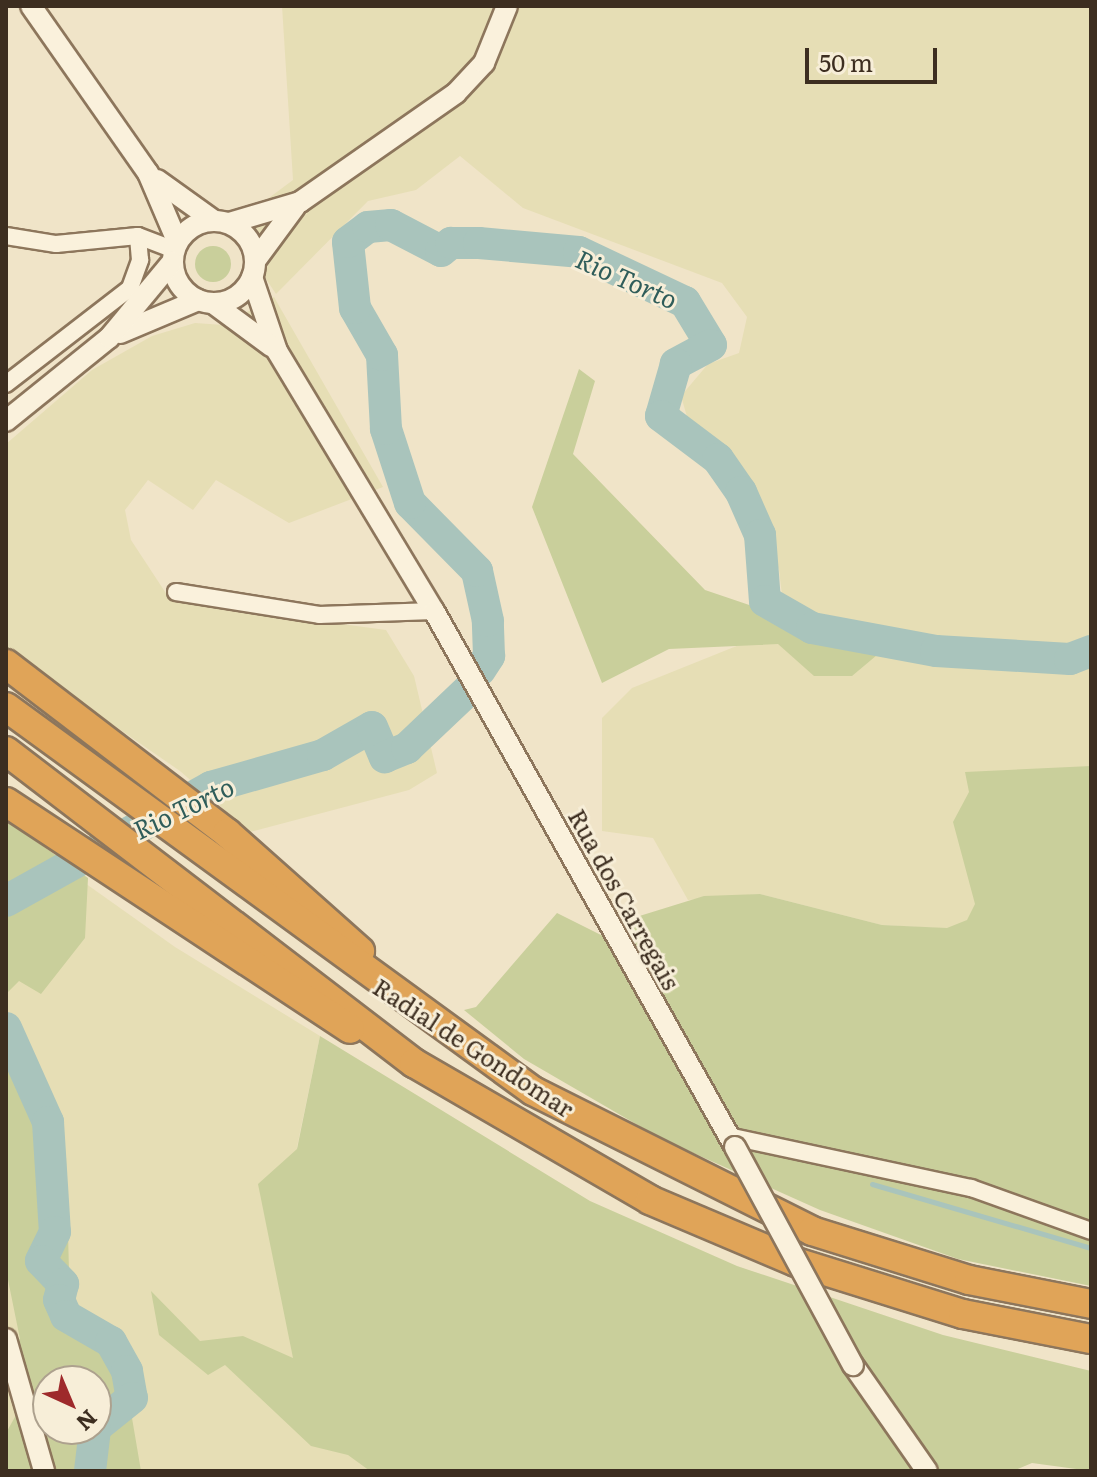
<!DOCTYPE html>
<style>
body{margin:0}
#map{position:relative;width:1097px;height:1477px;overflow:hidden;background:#f0e4c8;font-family:Literata,serif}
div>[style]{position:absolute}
.farmland>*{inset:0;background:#e6deb5}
.green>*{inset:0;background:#c9cf9b}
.round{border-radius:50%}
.stream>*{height:5px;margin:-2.5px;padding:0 2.5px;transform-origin:2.5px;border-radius:2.5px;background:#a9c4bc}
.river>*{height:32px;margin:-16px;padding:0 16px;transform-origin:16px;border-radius:16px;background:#a9c4bc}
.roads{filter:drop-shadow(2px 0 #8d765c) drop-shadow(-2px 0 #8d765c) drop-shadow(0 2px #8d765c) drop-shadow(0 -2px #8d765c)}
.minor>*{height:16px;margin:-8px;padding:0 8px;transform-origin:8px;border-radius:8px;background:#faf1dc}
.tertiary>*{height:20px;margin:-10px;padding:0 10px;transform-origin:10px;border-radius:10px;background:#faf1dc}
.tertiary>.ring{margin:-10px;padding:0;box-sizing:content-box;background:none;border:20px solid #faf1dc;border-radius:50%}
.motorway>*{height:28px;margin:-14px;padding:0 14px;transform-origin:14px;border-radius:14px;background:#e0a458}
.bridges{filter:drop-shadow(2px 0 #8d765c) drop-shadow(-2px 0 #8d765c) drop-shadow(0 2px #8d765c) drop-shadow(0 -2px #8d765c)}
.tertiary-bridge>*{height:20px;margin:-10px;padding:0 10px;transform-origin:10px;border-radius:10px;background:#faf1dc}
span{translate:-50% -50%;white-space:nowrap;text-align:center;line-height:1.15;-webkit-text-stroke:6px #f7eed8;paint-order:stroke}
.street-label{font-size:24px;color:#3d2e20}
.water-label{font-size:26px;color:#2f5d5a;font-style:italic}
.frame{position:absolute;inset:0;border:8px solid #3d2e20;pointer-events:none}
.north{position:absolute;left:32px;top:1365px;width:80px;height:80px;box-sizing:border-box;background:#f7eed8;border:2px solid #ada18e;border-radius:50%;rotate:136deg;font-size:22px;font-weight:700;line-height:32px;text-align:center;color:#3d2e20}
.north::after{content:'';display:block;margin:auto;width:28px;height:36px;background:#9e2a2b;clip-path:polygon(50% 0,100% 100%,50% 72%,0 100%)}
.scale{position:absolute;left:805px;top:48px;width:132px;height:36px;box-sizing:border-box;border:4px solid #3d2e20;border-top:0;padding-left:10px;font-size:24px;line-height:28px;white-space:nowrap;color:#3d2e20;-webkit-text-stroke:6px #f7eed8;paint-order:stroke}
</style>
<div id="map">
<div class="farmland">
<i style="clip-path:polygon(282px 6px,1091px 6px,1091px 769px,978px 912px,955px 929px,882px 925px,760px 894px,688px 900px,653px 838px,602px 831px,602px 718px,632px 688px,769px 633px,784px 612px,779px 570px,737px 472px,690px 427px,681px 396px,708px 364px,739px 353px,747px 317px,722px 283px,523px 208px,460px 156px,416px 190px,368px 201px,276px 294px,231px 226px,293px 180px)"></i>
<i style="clip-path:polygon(274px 297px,383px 487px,289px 523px,216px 480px,193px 510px,148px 480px,125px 510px,131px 540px,171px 601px,386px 630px,414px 676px,437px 773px,409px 790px,250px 832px,180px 771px,6px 651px,6px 444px,92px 370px,152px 336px,195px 323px,223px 325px)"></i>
<i style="clip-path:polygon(6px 827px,175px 947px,320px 1036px,297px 1147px,389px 1471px,118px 1471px,88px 1320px,6px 1434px)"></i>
</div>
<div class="green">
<i class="round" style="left:195px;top:246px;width:36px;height:36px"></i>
<i style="clip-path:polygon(579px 369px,595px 381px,573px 454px,705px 590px,883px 650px,852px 676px,814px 676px,778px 644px,669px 649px,602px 683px,532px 507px)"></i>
<i style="clip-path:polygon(1091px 766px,1091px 1286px,958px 1259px,820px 1210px,660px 1138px,524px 1059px,464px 1010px,476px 1007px,557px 913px,601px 935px,604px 927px,704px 896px,760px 894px,882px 925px,947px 928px,967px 920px,975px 904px,953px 822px,969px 792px,965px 772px)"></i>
<i style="clip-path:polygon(6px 820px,88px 878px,85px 938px,41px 994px,19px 981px,6px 994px)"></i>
<i style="clip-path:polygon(320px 1036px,590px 1201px,737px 1266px,943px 1335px,1091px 1371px,1091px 1471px,1032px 1463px,1013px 1471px,370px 1471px,348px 1455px,311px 1446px,225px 1365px,208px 1375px,159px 1335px,151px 1291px,200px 1341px,243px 1336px,293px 1358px,258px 1184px,297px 1149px)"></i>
<i style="clip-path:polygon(evenodd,6px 1044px,66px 1157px,70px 1309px,118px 1339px,142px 1395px,132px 1418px,141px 1471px,8px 1471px,6px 1433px,25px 1399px,10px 1344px,20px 1339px,6px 1270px,6px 1044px,48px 1381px,96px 1381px,96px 1429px,48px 1429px,48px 1381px)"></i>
</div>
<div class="stream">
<i style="left:872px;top:1184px;width:228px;rotate:16.3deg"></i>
</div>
<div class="river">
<i style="left:480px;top:670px;width:17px;rotate:-57deg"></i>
<i style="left:489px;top:656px;width:35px;rotate:-92deg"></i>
<i style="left:488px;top:621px;width:51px;rotate:-102.4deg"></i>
<i style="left:477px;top:571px;width:95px;rotate:-134.6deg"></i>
<i style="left:410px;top:503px;width:78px;rotate:-108deg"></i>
<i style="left:386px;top:429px;width:74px;rotate:-93.1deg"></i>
<i style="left:382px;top:355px;width:54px;rotate:-119.9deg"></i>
<i style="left:355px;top:308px;width:66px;rotate:-96.1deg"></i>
<i style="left:348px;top:242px;width:25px;rotate:-37deg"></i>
<i style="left:368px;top:227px;width:23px;rotate:-5deg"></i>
<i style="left:391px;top:225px;width:56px;rotate:27.5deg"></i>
<i style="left:441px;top:251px;width:13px;rotate:-39deg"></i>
<i style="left:451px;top:243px;width:28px"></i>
<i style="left:479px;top:243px;width:100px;rotate:5.1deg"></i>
<i style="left:579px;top:252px;width:117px;rotate:25.3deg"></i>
<i style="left:685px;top:302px;width:50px;rotate:58.8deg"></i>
<i style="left:711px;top:345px;width:40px;rotate:152deg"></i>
<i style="left:676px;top:364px;width:54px;rotate:106.1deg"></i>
<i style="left:661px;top:416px;width:71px;rotate:37deg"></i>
<i style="left:718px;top:459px;width:40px;rotate:55.1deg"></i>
<i style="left:741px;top:492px;width:47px;rotate:66.2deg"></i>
<i style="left:760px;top:535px;width:66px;rotate:85.7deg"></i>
<i style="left:765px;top:601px;width:54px;rotate:29.9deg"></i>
<i style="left:812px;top:628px;width:126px;rotate:10.5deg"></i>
<i style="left:936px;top:651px;width:134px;rotate:3.4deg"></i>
<i style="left:1070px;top:659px;width:22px;rotate:-21deg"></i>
<i style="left:6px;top:901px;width:235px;rotate:-29.1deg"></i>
<i style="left:211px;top:787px;width:116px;rotate:-15.9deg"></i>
<i style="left:323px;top:755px;width:56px;rotate:-29.7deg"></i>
<i style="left:372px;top:727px;width:33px;rotate:67deg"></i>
<i style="left:385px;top:757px;width:24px;rotate:-22deg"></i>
<i style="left:407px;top:748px;width:83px;rotate:-43.5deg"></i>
<i style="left:6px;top:1028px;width:103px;rotate:65.9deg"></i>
<i style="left:48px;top:1122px;width:110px;rotate:86.4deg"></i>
<i style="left:55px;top:1232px;width:32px;rotate:116deg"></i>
<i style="left:41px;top:1261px;width:32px;rotate:46deg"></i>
<i style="left:63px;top:1284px;width:16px;rotate:104deg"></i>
<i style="left:59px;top:1300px;width:17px;rotate:66deg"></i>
<i style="left:66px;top:1316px;width:52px;rotate:30deg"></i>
<i style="left:111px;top:1342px;width:33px;rotate:61deg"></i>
<i style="left:127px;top:1371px;width:27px;rotate:80deg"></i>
<i style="left:132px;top:1398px;width:46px;rotate:141.1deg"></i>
<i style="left:90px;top:1471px;width:42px;rotate:-83.2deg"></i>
</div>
<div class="roads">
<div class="minor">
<i style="left:6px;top:236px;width:51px;rotate:9.1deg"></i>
<i style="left:56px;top:244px;width:82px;rotate:-5.6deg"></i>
<i style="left:138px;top:236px;width:40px;rotate:21deg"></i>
<i style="left:6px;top:384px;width:157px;rotate:-37.7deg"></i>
<i style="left:130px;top:288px;width:30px;rotate:-70deg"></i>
<i style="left:140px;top:260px;width:24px;rotate:-95deg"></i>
<i style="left:176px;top:592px;width:145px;rotate:9.1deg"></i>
<i style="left:319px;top:615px;width:115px;rotate:-2deg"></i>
<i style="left:728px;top:1136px;width:249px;rotate:12.1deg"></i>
<i style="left:971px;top:1188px;width:127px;rotate:19.7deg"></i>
</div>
<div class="tertiary">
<i style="left:31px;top:6px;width:204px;rotate:55deg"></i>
<i style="left:148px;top:173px;width:74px;rotate:66.9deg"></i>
<i style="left:157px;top:180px;width:69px;rotate:35.5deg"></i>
<i class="ring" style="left:173px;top:221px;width:62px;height:62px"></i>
<i style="left:229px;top:223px;width:74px;rotate:-16.5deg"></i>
<i style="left:300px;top:202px;width:190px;rotate:-34.9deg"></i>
<i style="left:456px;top:93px;width:41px;rotate:-47deg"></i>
<i style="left:484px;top:63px;width:61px;rotate:-68deg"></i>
<i style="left:255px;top:261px;width:67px;rotate:-53.5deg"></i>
<i style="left:252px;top:277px;width:78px;rotate:71.3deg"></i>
<i style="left:277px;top:351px;width:304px;rotate:58.9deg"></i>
<i style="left:434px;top:611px;width:615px;rotate:60.68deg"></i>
<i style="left:214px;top:304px;width:71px;rotate:36.4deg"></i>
<i style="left:120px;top:333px;width:85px;rotate:-22.9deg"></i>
<i style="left:6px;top:421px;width:132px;rotate:-38.9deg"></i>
<i style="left:109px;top:338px;width:99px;rotate:-50.3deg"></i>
<i style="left:6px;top:1339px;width:137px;rotate:73.9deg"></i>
<i style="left:853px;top:1365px;width:129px;rotate:55.1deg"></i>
</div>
<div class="motorway">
<i style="left:6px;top:664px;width:278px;rotate:37.4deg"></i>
<i style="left:227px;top:833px;width:178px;rotate:41.6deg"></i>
<i style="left:6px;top:707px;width:652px;rotate:36.08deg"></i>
<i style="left:533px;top:1091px;width:312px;rotate:26.6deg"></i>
<i style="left:812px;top:1231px;width:164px;rotate:17.3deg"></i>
<i style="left:969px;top:1280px;width:124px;rotate:11.1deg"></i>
<i style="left:6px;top:751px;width:514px;rotate:37.41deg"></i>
<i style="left:414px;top:1063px;width:273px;rotate:30.1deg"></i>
<i style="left:650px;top:1200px;width:159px;rotate:23deg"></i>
<i style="left:796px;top:1262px;width:175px;rotate:17.3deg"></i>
<i style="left:963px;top:1314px;width:130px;rotate:11.1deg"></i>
<i style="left:6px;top:802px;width:412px;rotate:33.4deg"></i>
</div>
</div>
<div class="bridges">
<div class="tertiary-bridge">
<i style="left:735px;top:1147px;width:248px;rotate:61.6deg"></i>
</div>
</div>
<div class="street-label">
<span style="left:625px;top:899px;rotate:61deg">Rua dos Carregais</span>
<span style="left:474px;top:1047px;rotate:33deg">Radial de Gondomar</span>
</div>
<div class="water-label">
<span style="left:627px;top:278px;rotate:24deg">Rio Torto</span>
<span style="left:183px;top:807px;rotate:-26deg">Rio Torto</span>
</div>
<div class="frame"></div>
<div class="north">N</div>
<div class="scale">50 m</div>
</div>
